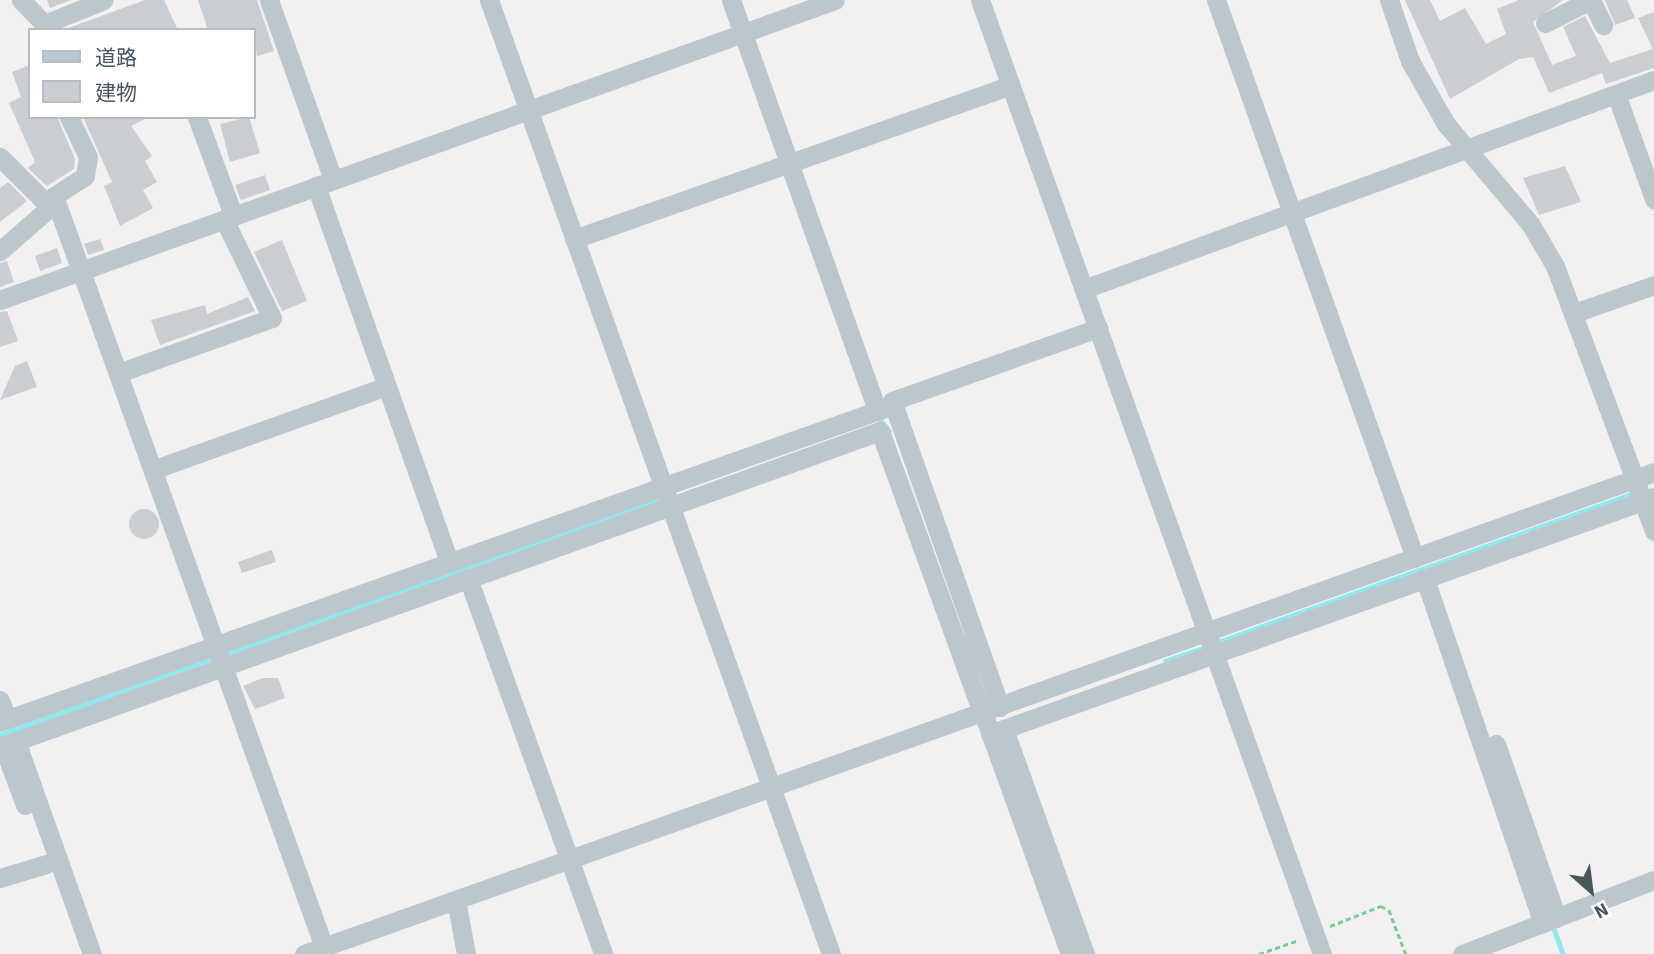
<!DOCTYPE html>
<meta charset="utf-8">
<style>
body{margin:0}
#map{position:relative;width:1654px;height:954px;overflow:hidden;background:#f2f0f1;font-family:"Source Sans 3","Noto Sans JP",sans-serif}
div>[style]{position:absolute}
.stream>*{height:4.5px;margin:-2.25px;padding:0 2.25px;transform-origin:2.25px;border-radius:2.25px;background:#8deaec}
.building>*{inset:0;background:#caced2}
.round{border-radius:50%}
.path>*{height:2.5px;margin-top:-1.25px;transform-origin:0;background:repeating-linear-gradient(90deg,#77cd93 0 5px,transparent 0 8.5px)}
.minor>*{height:19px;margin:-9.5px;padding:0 9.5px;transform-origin:9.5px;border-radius:9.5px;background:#bcc7cd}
span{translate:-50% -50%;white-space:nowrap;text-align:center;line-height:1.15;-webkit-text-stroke:7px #fff;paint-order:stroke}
.legend{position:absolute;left:28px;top:28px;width:228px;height:91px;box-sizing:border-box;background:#fff;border:2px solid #b6bcbf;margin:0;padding:9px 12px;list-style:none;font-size:21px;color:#48575e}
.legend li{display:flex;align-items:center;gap:14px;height:35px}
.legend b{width:35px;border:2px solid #b6bcbf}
.north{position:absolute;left:1556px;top:856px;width:70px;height:70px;-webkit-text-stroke:5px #fff;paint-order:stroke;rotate:152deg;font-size:19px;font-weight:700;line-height:28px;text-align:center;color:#48575e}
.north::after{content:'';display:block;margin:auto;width:24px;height:32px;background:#48575e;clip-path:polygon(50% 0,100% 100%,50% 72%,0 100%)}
</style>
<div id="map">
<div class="stream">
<i style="left:880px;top:419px;width:15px;rotate:53deg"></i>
<i style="left:964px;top:636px;width:37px;rotate:70deg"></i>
<i style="left:1218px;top:642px;width:440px;rotate:-19.7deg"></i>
<i style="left:227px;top:653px;width:461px;rotate:-19.7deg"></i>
<i style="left:1165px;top:661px;width:43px;rotate:-18.9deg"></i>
<i style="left:0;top:735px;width:226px;rotate:-19.9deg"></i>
<i style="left:1553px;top:926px;width:30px;rotate:70deg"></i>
</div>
<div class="building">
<i style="clip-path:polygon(47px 0,71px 0,50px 8px)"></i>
<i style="clip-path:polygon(145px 0,164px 0,178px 30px,63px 30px)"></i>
<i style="clip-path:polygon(198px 0,257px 0,274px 51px,257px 56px,254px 30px,208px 30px)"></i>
<i style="clip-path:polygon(1405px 0,1430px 0,1440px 21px,1465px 8px,1486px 44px,1506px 34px,1497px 9px,1519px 0,1563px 0,1533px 22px,1552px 65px,1576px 56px,1563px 27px,1585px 16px,1610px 63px,1653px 49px,1638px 18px,1654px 12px,1654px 68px,1606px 84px,1602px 73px,1549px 93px,1533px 57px,1519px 59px,1450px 99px)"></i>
<i style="clip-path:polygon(1605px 0,1627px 0,1635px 18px,1615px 25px)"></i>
<i style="clip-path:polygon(30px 65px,30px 117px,57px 117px,75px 159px,74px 169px,47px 186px,28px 168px,35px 162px,9px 103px,21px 97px,12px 72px)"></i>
<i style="clip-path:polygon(83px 117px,149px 117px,131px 126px,152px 156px,145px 161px,157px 182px,143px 190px,153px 208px,120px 226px,104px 186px,112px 182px)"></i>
<i style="clip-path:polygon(249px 117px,260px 153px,230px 162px,220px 124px)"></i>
<i style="clip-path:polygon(1565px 166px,1581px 202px,1539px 215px,1523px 178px)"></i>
<i style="clip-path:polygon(265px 175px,270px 190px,241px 200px,235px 185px)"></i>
<i style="clip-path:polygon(8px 182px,27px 201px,0 222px,0 188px)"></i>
<i style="clip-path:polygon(100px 239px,104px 250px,88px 255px,84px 244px)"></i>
<i style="clip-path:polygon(282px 240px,307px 301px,282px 311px,254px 252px)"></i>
<i style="clip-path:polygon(57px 248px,62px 263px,40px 271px,35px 256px)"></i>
<i style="clip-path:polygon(7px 261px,14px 282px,0 287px,0 263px)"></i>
<i style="clip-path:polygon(248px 297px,255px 311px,160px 345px,151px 320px,205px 305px,207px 314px)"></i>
<i style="clip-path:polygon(7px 311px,18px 341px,0 347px,0 312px)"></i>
<i style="clip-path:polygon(27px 361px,37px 387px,0 400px,15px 366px)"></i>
<i class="round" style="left:129px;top:509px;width:30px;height:30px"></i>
<i style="clip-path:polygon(272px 550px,276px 562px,242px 573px,238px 562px)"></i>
<i style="clip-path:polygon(263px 678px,278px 678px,285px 698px,255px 709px,243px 686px)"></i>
</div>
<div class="path">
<i style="left:1330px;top:926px;width:55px;rotate:-21.4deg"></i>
<i style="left:1381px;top:906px;width:9px;rotate:27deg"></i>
<i style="left:1389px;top:910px;width:47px;rotate:68.9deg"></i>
<i style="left:1259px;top:954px;width:42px;rotate:-19.3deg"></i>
</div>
<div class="minor">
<i style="left:21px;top:0;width:42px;rotate:46deg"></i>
<i style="left:269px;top:0;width:191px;rotate:70.4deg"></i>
<i style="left:489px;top:0;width:1013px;rotate:70.28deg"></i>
<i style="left:731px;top:0;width:435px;rotate:70.4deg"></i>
<i style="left:980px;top:0;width:1013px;rotate:70.28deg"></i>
<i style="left:1216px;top:0;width:592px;rotate:70.37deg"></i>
<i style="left:1389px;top:0;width:65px;rotate:71deg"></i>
<i style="left:1410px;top:61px;width:73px;rotate:60.3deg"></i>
<i style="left:1446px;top:124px;width:132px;rotate:49.9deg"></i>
<i style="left:1531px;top:225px;width:48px;rotate:59.7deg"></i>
<i style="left:1555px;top:266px;width:283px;rotate:69.5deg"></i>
<i style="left:1591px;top:0;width:28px;rotate:64deg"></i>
<i style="left:47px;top:23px;width:61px;rotate:-22deg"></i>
<i style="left:1545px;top:23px;width:51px;rotate:-27.1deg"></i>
<i style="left:1616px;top:94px;width:112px;rotate:70.1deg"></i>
<i style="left:69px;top:117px;width:44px;rotate:64.6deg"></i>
<i style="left:88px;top:157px;width:19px;rotate:99deg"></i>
<i style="left:85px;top:176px;width:37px;rotate:147deg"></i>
<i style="left:54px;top:196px;width:798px;rotate:70.23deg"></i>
<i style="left:197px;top:117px;width:104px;rotate:69.8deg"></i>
<i style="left:0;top:157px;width:69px;rotate:45deg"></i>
<i style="left:316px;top:186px;width:398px;rotate:70.5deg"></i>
<i style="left:574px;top:239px;width:463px;rotate:-19.4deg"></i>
<i style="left:0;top:251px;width:74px;rotate:-41.2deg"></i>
<i style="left:1084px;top:289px;width:607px;rotate:-20.14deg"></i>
<i style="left:0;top:300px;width:887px;rotate:-19.76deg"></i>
<i style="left:1577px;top:312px;width:82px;rotate:-19.3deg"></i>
<i style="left:121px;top:372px;width:160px;rotate:-19.7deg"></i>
<i style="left:272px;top:318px;width:110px;rotate:-115.9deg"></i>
<i style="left:155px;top:469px;width:246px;rotate:-19.7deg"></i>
<i style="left:468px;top:578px;width:400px;rotate:70.2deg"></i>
<i style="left:1425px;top:579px;width:364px;rotate:71.1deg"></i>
<i style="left:0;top:700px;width:20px;rotate:70deg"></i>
<i style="left:1000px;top:707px;width:324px;rotate:-109.4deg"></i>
<i style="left:892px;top:401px;width:219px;rotate:-19.5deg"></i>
<i style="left:986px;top:721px;width:248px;rotate:70.2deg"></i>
<i style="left:0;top:722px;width:948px;rotate:-19.54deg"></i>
<i style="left:1004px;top:729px;width:239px;rotate:70.2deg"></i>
<i style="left:990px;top:734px;width:705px;rotate:-19.64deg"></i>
<i style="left:16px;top:741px;width:226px;rotate:70.4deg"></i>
<i style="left:1496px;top:744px;width:184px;rotate:70.7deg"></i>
<i style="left:3px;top:746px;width:63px;rotate:69.6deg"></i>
<i style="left:0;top:747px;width:935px;rotate:-19.75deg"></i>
<i style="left:880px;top:431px;width:300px;rotate:70.1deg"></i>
<i style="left:0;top:878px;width:48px;rotate:-16.9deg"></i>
<i style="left:456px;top:900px;width:55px;rotate:79.5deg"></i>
<i style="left:304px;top:954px;width:1433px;rotate:-19.65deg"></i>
<i style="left:1462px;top:954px;width:206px;rotate:-21.1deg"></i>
</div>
<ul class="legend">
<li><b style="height:9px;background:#bcc7cd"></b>道路</li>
<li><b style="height:19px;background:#caced2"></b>建物</li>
</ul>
<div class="north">N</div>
</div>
